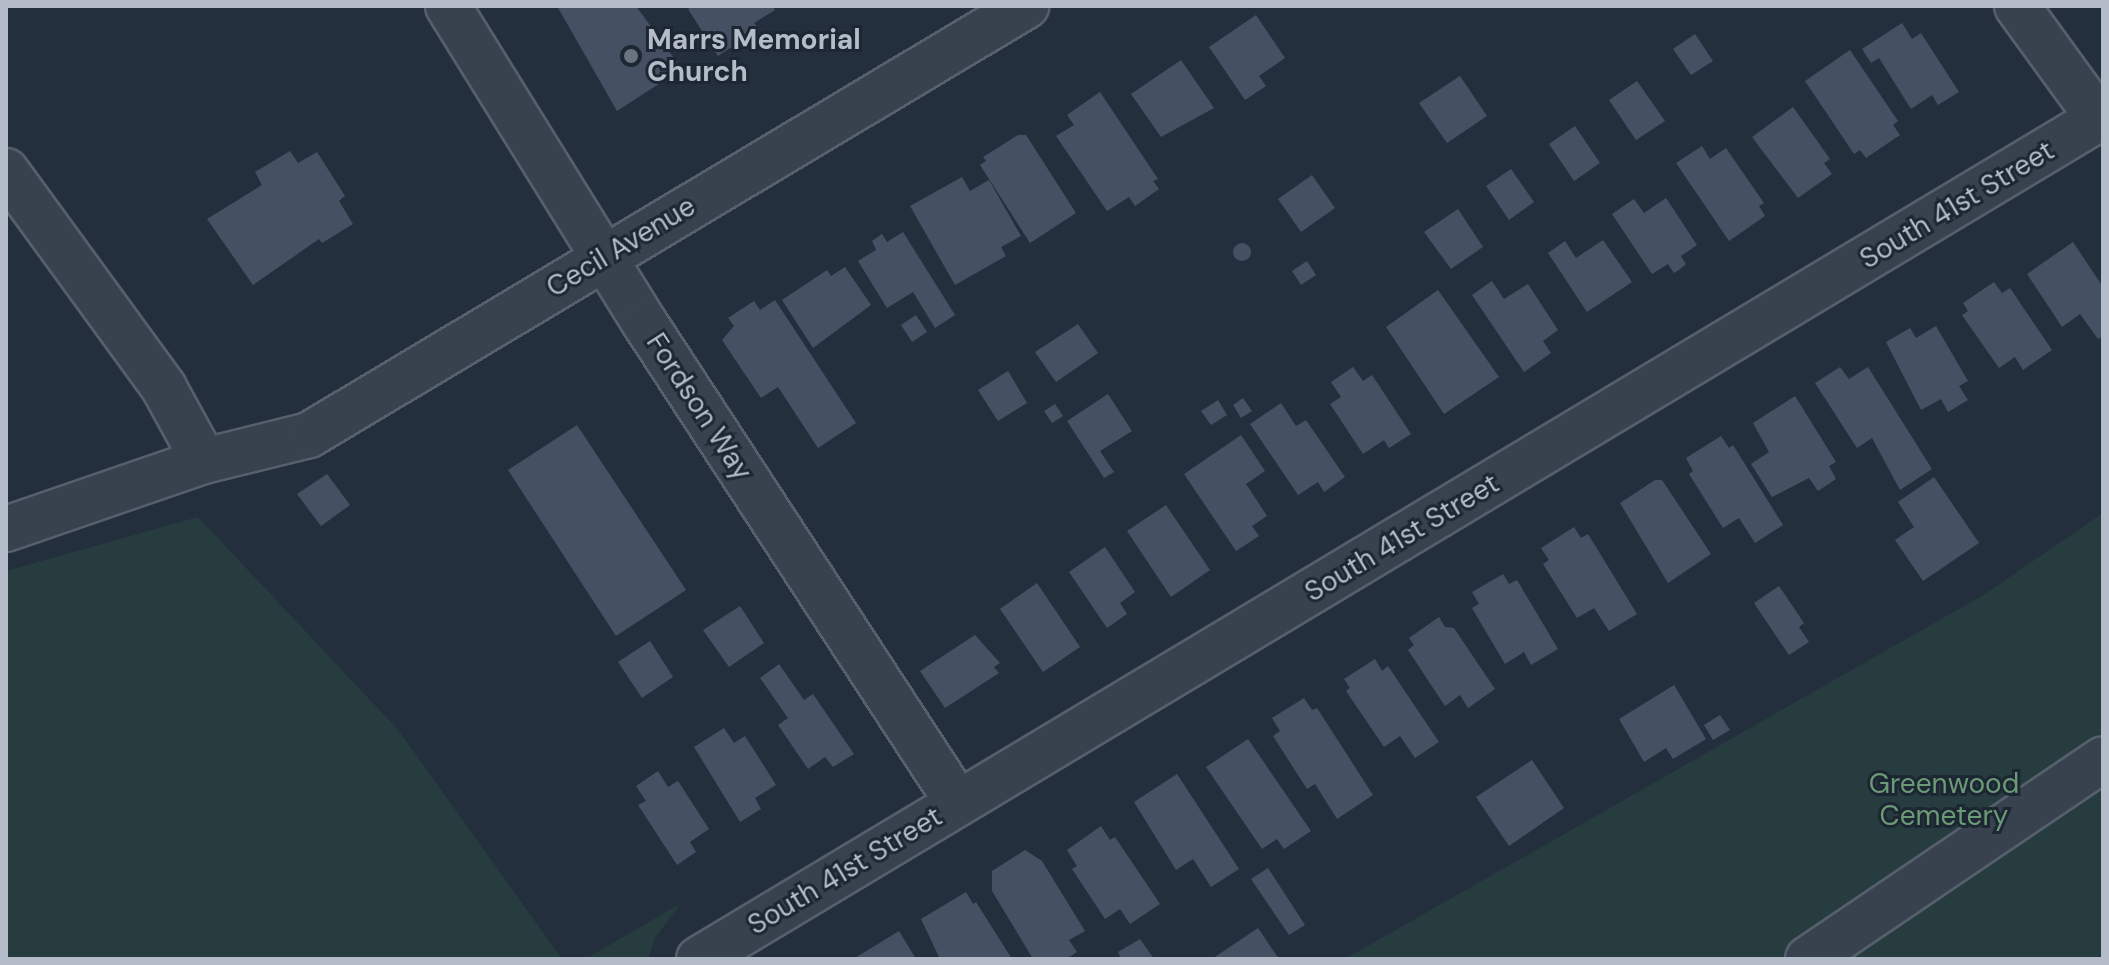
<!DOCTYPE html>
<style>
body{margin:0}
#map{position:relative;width:2109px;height:965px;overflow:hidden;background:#242f3e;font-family:"DM Sans",sans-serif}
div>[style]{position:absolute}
.green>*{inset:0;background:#263c3f}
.building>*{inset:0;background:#455162}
.round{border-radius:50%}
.roads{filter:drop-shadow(2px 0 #565f6c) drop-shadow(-2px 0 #565f6c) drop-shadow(0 2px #565f6c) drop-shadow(0 -2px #565f6c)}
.minor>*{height:44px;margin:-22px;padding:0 22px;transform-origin:22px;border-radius:22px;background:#38414e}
.dots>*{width:22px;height:22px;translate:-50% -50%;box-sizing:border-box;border:4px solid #1d2633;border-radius:50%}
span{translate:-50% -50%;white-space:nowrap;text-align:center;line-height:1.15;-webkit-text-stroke:6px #1d2633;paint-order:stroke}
.poi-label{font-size:28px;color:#b4bcc9;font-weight:700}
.left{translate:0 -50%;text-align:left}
.street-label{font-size:28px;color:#b4bcc9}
.park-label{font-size:28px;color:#6b9a76}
.frame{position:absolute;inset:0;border:8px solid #b4bcc9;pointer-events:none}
</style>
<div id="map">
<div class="green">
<i style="clip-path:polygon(2103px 513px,2103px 959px,1345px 959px,1985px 594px)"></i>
<i style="clip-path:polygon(198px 517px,399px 731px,562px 959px,6px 959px,6px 571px)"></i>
<i style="clip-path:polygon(681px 903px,655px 938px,648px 959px,586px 959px)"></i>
</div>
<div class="building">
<i style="clip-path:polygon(557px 6px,636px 6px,682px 69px,617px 111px)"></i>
<i style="clip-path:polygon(693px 6px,772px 6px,775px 10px,754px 23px,759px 29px,718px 56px,688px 9px)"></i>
<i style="clip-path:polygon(1256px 15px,1285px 58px,1259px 76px,1266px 86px,1245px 100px,1209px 47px)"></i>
<i style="clip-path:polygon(1902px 23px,1912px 39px,1921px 33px,1959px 92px,1938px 105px,1932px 95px,1911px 109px,1879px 58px,1871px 63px,1862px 49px)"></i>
<i style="clip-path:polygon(1695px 34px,1713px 61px,1691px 75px,1673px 49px)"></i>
<i style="clip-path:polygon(1850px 50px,1898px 121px,1893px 125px,1900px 135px,1866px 158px,1860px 150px,1854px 154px,1805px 81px)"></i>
<i style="clip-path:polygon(1181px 60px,1214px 108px,1161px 137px,1131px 94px)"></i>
<i style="clip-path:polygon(1460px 76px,1487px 116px,1447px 143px,1419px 103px)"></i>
<i style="clip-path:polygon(1637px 81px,1665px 121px,1636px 140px,1609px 100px)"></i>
<i style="clip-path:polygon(1100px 92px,1158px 179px,1153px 181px,1159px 189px,1135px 206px,1129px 197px,1107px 211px,1056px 136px,1074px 125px,1067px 115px)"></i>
<i style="clip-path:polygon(1793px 107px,1830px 159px,1824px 163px,1832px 174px,1798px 198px,1752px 137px)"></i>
<i style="clip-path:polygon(1575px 126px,1600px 163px,1574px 181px,1549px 144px)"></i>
<i style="clip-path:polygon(1018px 135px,1026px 135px,1076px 213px,1030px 243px,980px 165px,986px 161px,983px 157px)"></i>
<i style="clip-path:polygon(1702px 146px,1710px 159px,1726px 148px,1764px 203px,1759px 206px,1765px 216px,1729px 241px,1676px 163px)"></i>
<i style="clip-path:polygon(290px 151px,298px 163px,317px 152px,345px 196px,339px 201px,353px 224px,322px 243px,319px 239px,253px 285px,207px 219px,262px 185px,255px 172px)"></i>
<i style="clip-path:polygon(1511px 169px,1534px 202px,1509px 220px,1486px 186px)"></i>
<i style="clip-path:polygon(1312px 175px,1335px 208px,1301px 232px,1278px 199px)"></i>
<i style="clip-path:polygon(962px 177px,970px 191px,989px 180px,1021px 236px,1001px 247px,1006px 256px,955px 285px,910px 206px)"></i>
<i style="clip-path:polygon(1666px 198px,1697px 245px,1681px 256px,1686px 264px,1679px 270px,1674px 273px,1668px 264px,1652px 274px,1612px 214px,1634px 199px,1644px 213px)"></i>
<i style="clip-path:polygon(1458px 209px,1483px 247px,1451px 269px,1424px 232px)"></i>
<i style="clip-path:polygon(903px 232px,955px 315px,935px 328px,913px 292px,887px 308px,858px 261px,876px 250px,872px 241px,882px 234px,887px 242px)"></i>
<i style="clip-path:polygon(1603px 240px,1632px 282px,1587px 312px,1548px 253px,1565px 241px,1576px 258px)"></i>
<i style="clip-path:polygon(2073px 242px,2103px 287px,2103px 336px,2098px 339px,2080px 314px,2062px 327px,2027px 274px)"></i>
<i class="round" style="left:1233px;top:243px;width:18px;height:18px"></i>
<i style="clip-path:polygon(1307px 261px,1316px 275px,1301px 285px,1292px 271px)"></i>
<i style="clip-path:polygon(845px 267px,871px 305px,813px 348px,782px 300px,827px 270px,831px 276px)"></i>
<i style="clip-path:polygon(1492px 281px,1504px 299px,1528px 284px,1558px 330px,1543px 341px,1551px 353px,1524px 372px,1472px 295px)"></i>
<i style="clip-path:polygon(1994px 282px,2002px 293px,2010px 288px,2052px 350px,2023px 370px,2015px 357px,1999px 368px,1962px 315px,1968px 311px,1963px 303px)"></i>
<i style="clip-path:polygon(1438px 290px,1499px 377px,1444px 414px,1386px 327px)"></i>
<i style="clip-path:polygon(775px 300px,856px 423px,818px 448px,778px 387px,761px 398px,722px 340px,734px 326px,728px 318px,754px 301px,760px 310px)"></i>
<i style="clip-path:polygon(916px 315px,927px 332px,912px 342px,901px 325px)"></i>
<i style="clip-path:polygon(1078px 324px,1098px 353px,1056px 382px,1035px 352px)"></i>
<i style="clip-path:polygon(1936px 326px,1968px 381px,1959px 386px,1968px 400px,1948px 412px,1941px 399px,1921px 410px,1886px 342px,1910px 328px,1916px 338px)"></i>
<i style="clip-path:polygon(1353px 367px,1363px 381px,1372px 375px,1411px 434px,1389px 448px,1384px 440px,1363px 454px,1330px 404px,1341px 397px,1331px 382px)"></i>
<i style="clip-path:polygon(1840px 367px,1849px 379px,1868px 367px,1932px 469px,1900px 490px,1872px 438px,1857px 448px,1815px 383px)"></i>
<i style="clip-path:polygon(1008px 371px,1027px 403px,998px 421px,978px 390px)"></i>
<i style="clip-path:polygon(1108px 394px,1132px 431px,1100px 451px,1114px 472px,1104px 478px,1067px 421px)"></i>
<i style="clip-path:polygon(1795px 396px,1836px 462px,1829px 466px,1836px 479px,1818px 491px,1809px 478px,1772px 497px,1751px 464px,1769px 452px,1753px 423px)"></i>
<i style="clip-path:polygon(1243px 398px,1252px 411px,1241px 418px,1233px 405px)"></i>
<i style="clip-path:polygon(1218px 400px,1227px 415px,1211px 425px,1201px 411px)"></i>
<i style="clip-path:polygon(1281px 403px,1296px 426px,1306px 420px,1345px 477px,1324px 492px,1318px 482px,1298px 495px,1250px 424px)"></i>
<i style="clip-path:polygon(1055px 404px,1063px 416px,1052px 423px,1044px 411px)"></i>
<i style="clip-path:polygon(577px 425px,686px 590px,616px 636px,508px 470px)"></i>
<i style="clip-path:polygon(1241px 435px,1265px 471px,1246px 484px,1267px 516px,1252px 526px,1259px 536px,1236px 551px,1184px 474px)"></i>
<i style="clip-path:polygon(1721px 436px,1729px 448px,1733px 445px,1783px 525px,1755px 543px,1739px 518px,1723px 528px,1689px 474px,1693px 471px,1686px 458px)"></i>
<i style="clip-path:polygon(327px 474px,350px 505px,321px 526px,297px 494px)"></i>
<i style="clip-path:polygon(1934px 477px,1979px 543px,1923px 581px,1895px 540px,1914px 527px,1898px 502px)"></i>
<i style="clip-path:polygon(1655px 480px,1662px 480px,1711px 554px,1668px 583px,1620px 503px)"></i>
<i style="clip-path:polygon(1166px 505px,1210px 570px,1171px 597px,1127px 531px)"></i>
<i style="clip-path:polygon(1574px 527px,1581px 538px,1588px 534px,1637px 614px,1609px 631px,1594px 608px,1577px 618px,1543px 564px,1549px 560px,1541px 548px)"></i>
<i style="clip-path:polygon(1105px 547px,1135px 592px,1120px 603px,1127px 614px,1107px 628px,1069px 572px)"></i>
<i style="clip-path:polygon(1503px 574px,1509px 584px,1517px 580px,1558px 649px,1531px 665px,1524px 652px,1505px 664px,1472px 608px,1479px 604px,1472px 592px)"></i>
<i style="clip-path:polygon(1037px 583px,1080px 647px,1043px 672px,1000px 609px)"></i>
<i style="clip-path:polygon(1779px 586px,1804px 623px,1799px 627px,1809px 642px,1789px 655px,1754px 603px)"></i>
<i style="clip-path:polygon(740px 606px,764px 643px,729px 667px,703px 630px)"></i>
<i style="clip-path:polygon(1439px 617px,1445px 627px,1454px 628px,1495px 689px,1468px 708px,1460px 695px,1445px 706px,1408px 650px,1414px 645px,1409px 638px)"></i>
<i style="clip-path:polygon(975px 635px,1000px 663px,994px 667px,999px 673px,945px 708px,920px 671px)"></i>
<i style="clip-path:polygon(650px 641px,673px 677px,642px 698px,618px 662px)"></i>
<i style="clip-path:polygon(1375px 659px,1382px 671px,1388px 666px,1439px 742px,1415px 758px,1400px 736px,1384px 747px,1346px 691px,1350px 688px,1344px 679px)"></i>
<i style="clip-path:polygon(779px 664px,804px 700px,813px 694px,854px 754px,833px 767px,825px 757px,808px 769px,778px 725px,788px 718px,760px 678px)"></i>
<i style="clip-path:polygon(1674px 685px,1706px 739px,1673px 759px,1666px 748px,1644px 762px,1619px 719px)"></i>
<i style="clip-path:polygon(1304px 698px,1312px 710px,1317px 708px,1373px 795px,1337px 819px,1315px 784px,1307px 789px,1273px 736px,1280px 731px,1272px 718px)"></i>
<i style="clip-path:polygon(1720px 715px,1730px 730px,1713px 740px,1704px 725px)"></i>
<i style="clip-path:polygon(724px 728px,734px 743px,745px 736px,776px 785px,755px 798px,761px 809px,740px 822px,694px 747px)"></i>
<i style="clip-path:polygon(1248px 739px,1311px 831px,1284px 849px,1277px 839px,1262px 849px,1206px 767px)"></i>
<i style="clip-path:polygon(1532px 760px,1564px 808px,1509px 846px,1476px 797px)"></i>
<i style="clip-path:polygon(658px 771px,668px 787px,678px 781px,709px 829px,690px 842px,696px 852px,677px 865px,638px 805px,646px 801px,636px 786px)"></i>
<i style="clip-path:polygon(1177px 774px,1239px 869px,1211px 887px,1193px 859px,1176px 870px,1134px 802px)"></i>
<i style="clip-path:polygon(1101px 826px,1110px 840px,1115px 837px,1160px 904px,1130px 924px,1120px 909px,1105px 919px,1072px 869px,1077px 866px,1067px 850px)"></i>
<i style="clip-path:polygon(1025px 850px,1042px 861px,1085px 931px,1069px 940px,1077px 952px,1066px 959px,1033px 959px,992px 891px,992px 871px)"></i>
<i style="clip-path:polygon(1268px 868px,1305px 925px,1289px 935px,1251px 879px)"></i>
<i style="clip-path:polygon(966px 892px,973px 904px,976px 902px,1012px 959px,940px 959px,921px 919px)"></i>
<i style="clip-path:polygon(1258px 928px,1279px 959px,1212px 959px,1249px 934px)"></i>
<i style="clip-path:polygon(899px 931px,916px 959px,853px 959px,863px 953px)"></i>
<i style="clip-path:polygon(1140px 939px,1154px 959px,1121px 959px,1118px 952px)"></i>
</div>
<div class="roads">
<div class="minor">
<i style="left:448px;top:6px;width:372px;rotate:58.2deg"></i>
<i style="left:644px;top:322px;width:574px;rotate:56.86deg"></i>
<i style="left:2017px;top:6px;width:140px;rotate:54deg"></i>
<i style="left:6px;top:171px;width:268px;rotate:53.9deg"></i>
<i style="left:164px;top:388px;width:83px;rotate:61.3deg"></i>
<i style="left:6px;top:529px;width:209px;rotate:-19deg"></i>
<i style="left:204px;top:461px;width:108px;rotate:-13.9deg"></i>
<i style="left:309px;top:435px;width:836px;rotate:-30.89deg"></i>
<i style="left:699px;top:959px;width:1638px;rotate:-30.98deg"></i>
<i style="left:1808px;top:959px;width:356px;rotate:-34.1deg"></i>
</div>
</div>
<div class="dots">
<i style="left:631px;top:56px;background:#6b7280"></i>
</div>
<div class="poi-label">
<span class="left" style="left:647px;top:56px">Marrs Memorial<br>Church</span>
</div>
<div class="street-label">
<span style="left:1957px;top:205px;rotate:-31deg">South 41st Street</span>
<span style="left:621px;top:247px;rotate:-31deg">Cecil Avenue</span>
<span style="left:699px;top:407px;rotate:57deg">Fordson Way</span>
<span style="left:1402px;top:538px;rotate:-31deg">South 41st Street</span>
<span style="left:845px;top:871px;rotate:-31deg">South 41st Street</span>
</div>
<div class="park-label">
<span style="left:1944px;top:800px">Greenwood<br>Cemetery</span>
</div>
<div class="frame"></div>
</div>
